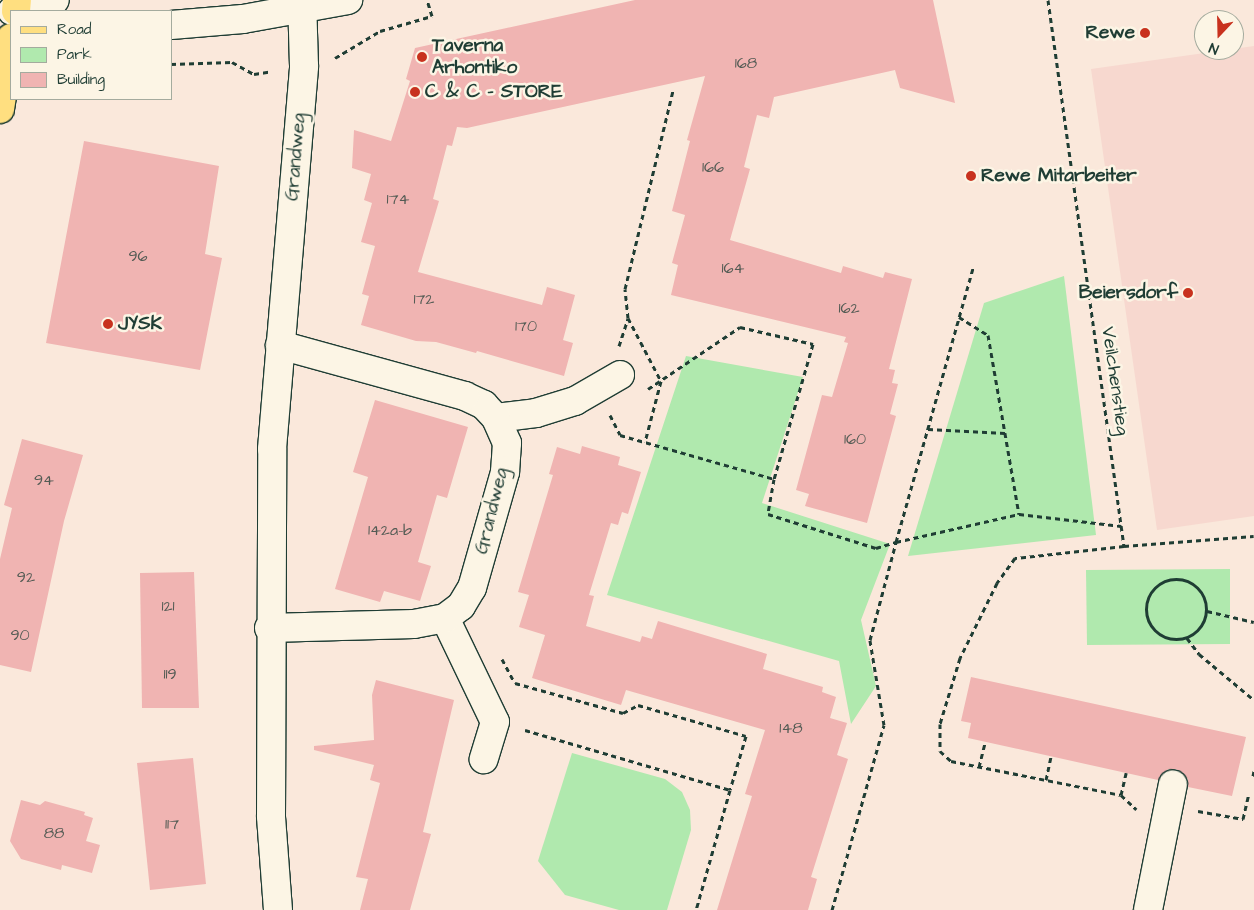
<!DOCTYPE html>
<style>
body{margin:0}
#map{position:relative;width:1254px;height:910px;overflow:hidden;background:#fae8db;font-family:"Architects Daughter",sans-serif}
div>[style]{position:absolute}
.built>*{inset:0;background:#f7d8cf}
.green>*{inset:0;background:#b0e9ae}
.building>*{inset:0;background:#f0b4b2}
.path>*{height:3px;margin-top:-1.5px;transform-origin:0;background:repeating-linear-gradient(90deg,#1f3d34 0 5px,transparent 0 9px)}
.path>.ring{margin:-1.5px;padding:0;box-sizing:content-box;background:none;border:3px solid #1f3d34;border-radius:50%}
.roads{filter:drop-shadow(1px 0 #1f3d34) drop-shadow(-1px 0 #1f3d34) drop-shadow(0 1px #1f3d34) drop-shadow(0 -1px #1f3d34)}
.minor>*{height:28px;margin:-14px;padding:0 14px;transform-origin:14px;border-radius:14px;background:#fcf5e5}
.major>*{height:28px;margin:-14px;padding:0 14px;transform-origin:14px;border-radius:14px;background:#ffdf80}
.dots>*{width:14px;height:14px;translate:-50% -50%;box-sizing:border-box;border:2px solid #fcf5e5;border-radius:50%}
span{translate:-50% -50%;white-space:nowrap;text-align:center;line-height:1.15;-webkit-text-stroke:5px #fcf5e5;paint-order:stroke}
.number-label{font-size:16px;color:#535b54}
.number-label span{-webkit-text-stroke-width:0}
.poi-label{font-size:19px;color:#1f3d34;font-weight:700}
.right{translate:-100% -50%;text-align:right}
.left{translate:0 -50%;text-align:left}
.street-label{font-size:19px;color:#1f3d34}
.legend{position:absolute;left:10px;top:10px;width:162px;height:90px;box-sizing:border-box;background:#fcf5e5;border:1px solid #a4ab9e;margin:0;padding:6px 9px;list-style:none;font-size:15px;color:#1f3d34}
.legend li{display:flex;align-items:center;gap:10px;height:25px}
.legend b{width:25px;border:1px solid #a4ab9e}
.north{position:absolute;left:1194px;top:10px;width:50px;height:50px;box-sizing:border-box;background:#fcf5e5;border:1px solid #a4ab9e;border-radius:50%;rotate:201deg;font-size:14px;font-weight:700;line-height:20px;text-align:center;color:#1f3d34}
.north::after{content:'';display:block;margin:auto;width:18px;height:22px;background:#c8321e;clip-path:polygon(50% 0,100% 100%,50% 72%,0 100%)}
</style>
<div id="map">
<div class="built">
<i style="clip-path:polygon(1254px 46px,1254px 516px,1157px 530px,1091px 69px)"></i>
</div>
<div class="green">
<i style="clip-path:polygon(1064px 276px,1096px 535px,908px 556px,984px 303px)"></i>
<i style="clip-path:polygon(686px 356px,803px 377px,762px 503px,890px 544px,861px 620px,876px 686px,851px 724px,839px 661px,607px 595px)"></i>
<i style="clip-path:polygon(1230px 569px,1230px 644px,1087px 645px,1086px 570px)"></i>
<i style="clip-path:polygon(572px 753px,665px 779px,682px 792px,690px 810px,691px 830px,667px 910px,619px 910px,565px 895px,538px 861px)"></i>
</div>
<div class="building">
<i style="clip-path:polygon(635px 0,933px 0,955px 103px,900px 88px,895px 70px,774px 97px,769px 118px,757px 115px,744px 167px,750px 169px,730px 240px,841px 273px,843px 266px,883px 278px,885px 272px,912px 279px,889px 369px,895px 370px,892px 383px,898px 384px,890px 414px,896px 416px,867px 523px,805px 506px,809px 494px,796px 490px,822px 395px,832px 397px,848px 343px,844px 342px,846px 337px,671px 295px,678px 265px,672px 263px,685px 215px,672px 211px,690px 141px,687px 140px,705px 76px,467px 128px,457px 127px,452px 146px,447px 145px,433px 199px,439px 201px,418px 272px,542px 305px,547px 287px,575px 295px,563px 340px,573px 343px,564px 376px,477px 351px,476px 353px,436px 342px,416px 341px,361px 325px,369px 296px,362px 294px,375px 246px,361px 242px,372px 203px,364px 200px,371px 174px,352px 168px,354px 130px,391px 141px,410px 81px,406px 79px,415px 48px)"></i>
<i style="clip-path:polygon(84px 141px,219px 166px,205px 254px,222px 258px,200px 370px,46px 343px)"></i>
<i style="clip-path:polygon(375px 400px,468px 427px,447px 498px,437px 495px,418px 562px,431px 566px,420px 601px,384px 591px,380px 602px,335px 589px,368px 477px,353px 472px)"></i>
<i style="clip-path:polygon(22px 439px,83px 455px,64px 521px,31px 672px,0 665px,0 559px,12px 508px,4px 505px)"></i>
<i style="clip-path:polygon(582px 446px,620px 457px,618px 465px,641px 472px,628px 514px,622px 512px,618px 525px,611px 523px,589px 595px,594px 596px,586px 626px,640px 642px,642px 636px,652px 639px,658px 621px,767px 654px,763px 669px,823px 687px,822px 692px,836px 697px,830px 718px,847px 723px,837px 755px,848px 759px,811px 877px,817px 879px,808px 910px,717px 910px,752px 796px,745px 794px,765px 730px,626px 690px,621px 705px,532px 678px,545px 635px,519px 627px,529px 595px,518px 592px,553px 475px,549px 474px,557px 447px,580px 454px)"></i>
<i style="clip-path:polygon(194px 572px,199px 708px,142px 708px,140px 573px)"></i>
<i style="clip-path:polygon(971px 677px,1246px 737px,1232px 796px,1188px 787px,1188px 779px,1176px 769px,1168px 769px,1158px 780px,968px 738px,971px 723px,961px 721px)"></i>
<i style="clip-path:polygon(376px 680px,454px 700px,423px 832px,431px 834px,410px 910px,360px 910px,368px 879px,356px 877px,380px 783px,370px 780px,374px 765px,314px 750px,314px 746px,374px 740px,372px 695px)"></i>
<i style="clip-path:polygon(193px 758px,206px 884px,150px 890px,137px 763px)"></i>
<i style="clip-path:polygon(21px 800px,40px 805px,45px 801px,85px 812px,84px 815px,93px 818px,86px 841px,100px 845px,92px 873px,62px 865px,61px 870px,21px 859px,10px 841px)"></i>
</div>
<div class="path">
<i style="left:1048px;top:0;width:551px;rotate:82.08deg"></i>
<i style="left:1124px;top:546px;width:130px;rotate:-4.4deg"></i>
<i style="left:335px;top:58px;width:52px;rotate:-31deg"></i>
<i style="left:380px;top:31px;width:54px;rotate:-16.1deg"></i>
<i style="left:432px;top:16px;width:17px;rotate:-107deg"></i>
<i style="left:171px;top:64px;width:61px;rotate:-1.9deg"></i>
<i style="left:232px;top:62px;width:25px;rotate:29deg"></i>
<i style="left:254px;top:74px;width:18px;rotate:-9deg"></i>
<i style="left:959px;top:317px;width:34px;rotate:32deg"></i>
<i style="left:988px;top:335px;width:182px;rotate:80.2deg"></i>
<i style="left:628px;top:318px;width:71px;rotate:62.4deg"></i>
<i style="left:661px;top:381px;width:63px;rotate:104.7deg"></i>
<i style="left:619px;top:346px;width:29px;rotate:-72deg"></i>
<i style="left:628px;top:318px;width:29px;rotate:-96deg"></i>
<i style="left:625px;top:289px;width:204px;rotate:-76.4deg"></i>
<i style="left:648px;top:389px;width:111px;rotate:-34deg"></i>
<i style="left:740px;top:327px;width:75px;rotate:13.1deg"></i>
<i style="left:813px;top:344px;width:141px;rotate:106.1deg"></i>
<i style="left:610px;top:415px;width:22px;rotate:63deg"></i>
<i style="left:620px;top:435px;width:160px;rotate:15.9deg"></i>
<i style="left:774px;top:479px;width:36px;rotate:100deg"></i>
<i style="left:768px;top:514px;width:113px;rotate:17.5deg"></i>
<i style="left:876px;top:548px;width:21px;rotate:-17deg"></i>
<i style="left:896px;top:542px;width:285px;rotate:-74.3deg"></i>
<i style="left:928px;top:429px;width:77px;rotate:3deg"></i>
<i style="left:1124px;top:546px;width:110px;rotate:173.7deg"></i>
<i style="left:1015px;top:558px;width:31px;rotate:126deg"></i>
<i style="left:997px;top:583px;width:84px;rotate:116.3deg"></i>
<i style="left:960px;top:658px;width:69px;rotate:106.9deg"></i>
<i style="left:940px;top:724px;width:27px;rotate:90deg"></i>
<i style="left:940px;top:751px;width:15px;rotate:42deg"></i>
<i style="left:951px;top:761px;width:173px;rotate:11.3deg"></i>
<i style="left:1121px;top:795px;width:21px;rotate:43deg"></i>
<i class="ring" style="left:1146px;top:579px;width:57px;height:57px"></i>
<i style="left:1207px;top:611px;width:48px;rotate:13.2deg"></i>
<i style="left:1187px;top:638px;width:20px;rotate:53deg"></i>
<i style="left:1199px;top:654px;width:72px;rotate:39.9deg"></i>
<i style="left:502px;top:659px;width:27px;rotate:62deg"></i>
<i style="left:515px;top:683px;width:112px;rotate:15.5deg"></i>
<i style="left:623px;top:713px;width:17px;rotate:-28deg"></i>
<i style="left:638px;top:705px;width:112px;rotate:16deg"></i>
<i style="left:746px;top:736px;width:56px;rotate:106.5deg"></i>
<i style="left:525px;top:730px;width:214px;rotate:16.3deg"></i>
<i style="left:730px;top:790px;width:125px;rotate:105.8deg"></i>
<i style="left:979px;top:767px;width:25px;rotate:-76deg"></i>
<i style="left:1253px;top:776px;width:5px;rotate:-79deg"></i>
<i style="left:1046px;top:780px;width:24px;rotate:-78deg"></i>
<i style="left:1121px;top:795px;width:23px;rotate:-77deg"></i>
<i style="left:1198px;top:811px;width:46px;rotate:10.1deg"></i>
<i style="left:1243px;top:819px;width:26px;rotate:-77deg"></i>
<i style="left:832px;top:910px;width:192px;rotate:-74.3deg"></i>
<i style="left:884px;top:725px;width:86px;rotate:-99.4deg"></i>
<i style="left:870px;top:640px;width:101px;rotate:-75.1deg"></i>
<i style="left:896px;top:542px;width:126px;rotate:-12.8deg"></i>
<i style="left:1019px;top:514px;width:103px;rotate:6.7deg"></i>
</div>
<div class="roads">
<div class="minor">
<i style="left:12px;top:11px;width:44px;rotate:-14.3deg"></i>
<i style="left:171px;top:25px;width:72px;rotate:-4.8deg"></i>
<i style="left:243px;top:19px;width:107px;rotate:-10.3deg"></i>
<i style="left:496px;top:418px;width:40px;rotate:-7.1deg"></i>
<i style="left:536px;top:413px;width:41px;rotate:-17.1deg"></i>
<i style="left:575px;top:401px;width:52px;rotate:-30deg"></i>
<i style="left:445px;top:618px;width:115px;rotate:64.3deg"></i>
<i style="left:495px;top:722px;width:39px;rotate:107deg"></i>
<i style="left:269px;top:628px;width:145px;rotate:-1.6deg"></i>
<i style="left:414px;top:624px;width:32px;rotate:-11deg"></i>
<i style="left:445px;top:618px;width:20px;rotate:-37deg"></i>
<i style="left:461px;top:606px;width:21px;rotate:-59deg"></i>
<i style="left:472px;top:588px;width:121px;rotate:-74.1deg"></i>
<i style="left:505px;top:472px;width:29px;rotate:-86deg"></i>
<i style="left:507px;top:443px;width:27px;rotate:-114deg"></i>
<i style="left:496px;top:418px;width:18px;rotate:-133deg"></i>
<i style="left:484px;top:405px;width:21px;rotate:-155deg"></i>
<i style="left:465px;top:396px;width:192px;rotate:-164.6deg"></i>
<i style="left:278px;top:910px;width:94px;rotate:-94.3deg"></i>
<i style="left:271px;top:816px;width:367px;rotate:-89.8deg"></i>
<i style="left:272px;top:449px;width:384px;rotate:-85.2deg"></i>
<i style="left:304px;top:66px;width:66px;rotate:-91.7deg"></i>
<i style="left:1148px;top:910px;width:128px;rotate:-78.8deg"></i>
</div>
<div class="major">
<i style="left:16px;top:11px;width:11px;rotate:-85deg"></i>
<i style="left:0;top:109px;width:72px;rotate:-81.2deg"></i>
</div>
</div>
<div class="dots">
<i style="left:1145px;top:33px;background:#c8321e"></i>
<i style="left:422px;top:57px;background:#c8321e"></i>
<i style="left:415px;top:92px;background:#c8321e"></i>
<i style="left:971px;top:176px;background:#c8321e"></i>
<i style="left:1188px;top:293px;background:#c8321e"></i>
<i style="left:108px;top:324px;background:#c8321e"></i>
</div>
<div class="number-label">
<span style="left:746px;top:63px">168</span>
<span style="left:713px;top:167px">166</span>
<span style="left:398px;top:199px">174</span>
<span style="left:138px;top:256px">96</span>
<span style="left:733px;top:268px">164</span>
<span style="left:424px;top:299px">172</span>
<span style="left:849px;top:308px">162</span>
<span style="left:526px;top:326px">170</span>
<span style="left:855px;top:439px">160</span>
<span style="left:44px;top:480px">94</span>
<span style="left:390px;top:530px">142a-b</span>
<span style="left:26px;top:577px">92</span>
<span style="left:168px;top:606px">121</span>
<span style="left:20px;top:635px">90</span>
<span style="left:170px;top:674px">119</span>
<span style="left:791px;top:728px">148</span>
<span style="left:172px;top:824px">117</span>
<span style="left:54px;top:833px">88</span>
</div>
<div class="poi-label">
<span class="right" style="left:1135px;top:33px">Rewe</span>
<span class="left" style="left:432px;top:57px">Taverna<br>Arhontiko</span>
<span class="left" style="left:425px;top:92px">C &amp; C - STORE</span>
<span class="left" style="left:981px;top:176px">Rewe Mitarbeiter</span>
<span class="right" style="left:1178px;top:293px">Beiersdorf</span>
<span class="left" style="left:118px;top:324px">JYSK</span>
</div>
<div class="street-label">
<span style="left:296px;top:157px;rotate:-85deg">Grandweg</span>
<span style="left:1115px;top:381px;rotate:82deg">Veilchenstieg</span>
<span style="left:492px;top:511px;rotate:-76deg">Grandweg</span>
</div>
<ul class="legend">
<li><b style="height:6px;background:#ffdf80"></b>Road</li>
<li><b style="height:14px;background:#b0e9ae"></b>Park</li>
<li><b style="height:14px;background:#f0b4b2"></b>Building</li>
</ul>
<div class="north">N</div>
</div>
